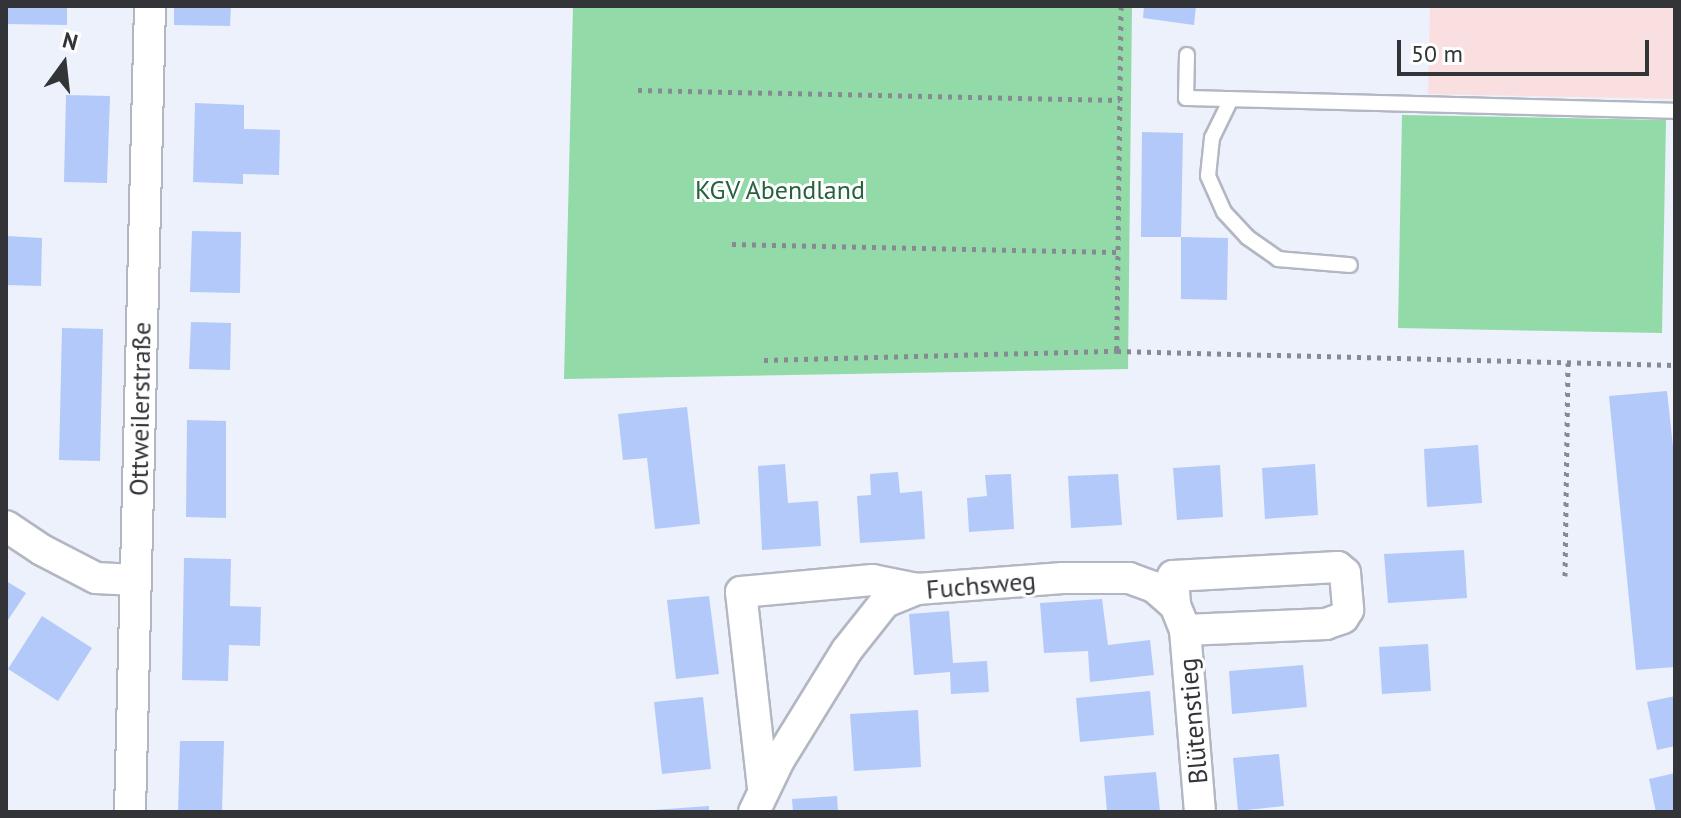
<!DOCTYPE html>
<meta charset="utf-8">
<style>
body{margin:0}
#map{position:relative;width:1681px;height:818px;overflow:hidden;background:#ecf1fc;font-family:"PT Sans",sans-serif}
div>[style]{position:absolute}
.education>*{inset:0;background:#fadfe1}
.green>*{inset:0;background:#93daa9}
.building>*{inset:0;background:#b3c9f9}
.path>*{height:5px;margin-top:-2.5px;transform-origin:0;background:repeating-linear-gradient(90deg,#878a92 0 4px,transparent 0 10px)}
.roads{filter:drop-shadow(2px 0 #b2b7c2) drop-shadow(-2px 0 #b2b7c2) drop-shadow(0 2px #b2b7c2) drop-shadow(0 -2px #b2b7c2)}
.lane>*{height:14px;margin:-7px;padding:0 7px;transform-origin:7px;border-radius:7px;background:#fff}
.street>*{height:30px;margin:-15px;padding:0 15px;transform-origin:15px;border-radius:15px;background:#fff}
span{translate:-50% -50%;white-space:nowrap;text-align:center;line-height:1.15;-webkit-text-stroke:6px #fefefe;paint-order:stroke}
.park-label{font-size:26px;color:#24633d}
.street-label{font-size:26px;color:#323438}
.frame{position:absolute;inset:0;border:8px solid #323438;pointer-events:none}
.north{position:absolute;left:24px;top:24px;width:80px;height:80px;-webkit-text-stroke:6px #fefefe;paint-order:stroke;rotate:15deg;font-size:22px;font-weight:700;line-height:32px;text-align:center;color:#323438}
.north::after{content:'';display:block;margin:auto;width:28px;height:36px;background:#323438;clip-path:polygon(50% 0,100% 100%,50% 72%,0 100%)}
.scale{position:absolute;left:1397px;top:40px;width:252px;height:36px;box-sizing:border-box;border:4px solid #323438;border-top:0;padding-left:10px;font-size:24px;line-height:28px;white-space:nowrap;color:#323438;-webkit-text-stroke:6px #fefefe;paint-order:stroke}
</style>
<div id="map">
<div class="education">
<i style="clip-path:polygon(1430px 6px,1675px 6px,1675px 99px,1428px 94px)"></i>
</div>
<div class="green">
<i style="clip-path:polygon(573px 6px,1132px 6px,1128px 369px,564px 379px)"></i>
<i style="clip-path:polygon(1402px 115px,1666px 120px,1662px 333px,1398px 328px)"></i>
</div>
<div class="building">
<i style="clip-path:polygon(6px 6px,67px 6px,67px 25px,6px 24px)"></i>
<i style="clip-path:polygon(174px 6px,231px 6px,230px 26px,174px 25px)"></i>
<i style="clip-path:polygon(1144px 6px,1196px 6px,1194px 25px,1143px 18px)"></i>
<i style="clip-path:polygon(66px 95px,110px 96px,107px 183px,64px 182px)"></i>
<i style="clip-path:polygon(195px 103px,244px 105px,244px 129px,280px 130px,279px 175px,243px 174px,243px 184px,193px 182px)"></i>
<i style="clip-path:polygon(1142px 132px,1183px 133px,1181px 237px,1228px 238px,1227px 300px,1181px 299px,1181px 237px,1141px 237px)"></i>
<i style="clip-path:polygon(192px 231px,241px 232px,240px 293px,190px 292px)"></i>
<i style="clip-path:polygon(6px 236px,42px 238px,41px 286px,6px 285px)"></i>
<i style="clip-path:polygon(191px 322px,231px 323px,230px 370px,189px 369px)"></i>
<i style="clip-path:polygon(62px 328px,103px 329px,100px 461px,59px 460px)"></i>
<i style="clip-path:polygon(1667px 391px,1675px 465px,1675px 667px,1636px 670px,1609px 396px)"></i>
<i style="clip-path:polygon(687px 407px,700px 524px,655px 529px,647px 458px,623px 460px,618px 414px)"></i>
<i style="clip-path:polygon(187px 420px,226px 421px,226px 518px,186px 517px)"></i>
<i style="clip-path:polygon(1478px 445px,1482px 503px,1427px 507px,1424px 449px)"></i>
<i style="clip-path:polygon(785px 464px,788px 503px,818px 501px,821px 546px,762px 550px,758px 466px)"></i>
<i style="clip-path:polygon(1315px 464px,1318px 515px,1265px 519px,1262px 468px)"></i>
<i style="clip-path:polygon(1220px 465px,1223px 517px,1177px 520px,1173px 468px)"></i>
<i style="clip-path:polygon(898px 472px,900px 493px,922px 491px,925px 539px,860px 543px,857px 496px,871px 495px,870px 474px)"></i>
<i style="clip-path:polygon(1011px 474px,1014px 529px,969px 532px,967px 498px,987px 496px,985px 475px)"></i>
<i style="clip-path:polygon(1118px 474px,1122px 525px,1071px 528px,1068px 476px)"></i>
<i style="clip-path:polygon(1464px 550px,1467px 598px,1388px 603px,1384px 554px)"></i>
<i style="clip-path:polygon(184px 558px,231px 559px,230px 606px,261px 607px,260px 646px,229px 645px,228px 681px,182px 680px)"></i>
<i style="clip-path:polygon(6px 581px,26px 593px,6px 623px)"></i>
<i style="clip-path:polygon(709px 596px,719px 674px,676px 679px,667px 600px)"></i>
<i style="clip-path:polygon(1102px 599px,1108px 645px,1150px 640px,1154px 675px,1090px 682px,1088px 651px,1044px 653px,1040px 603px)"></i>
<i style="clip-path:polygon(949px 611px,953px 663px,987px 661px,989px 692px,951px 694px,950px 672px,914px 675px,909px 614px)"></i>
<i style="clip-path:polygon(42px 616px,92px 648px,58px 701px,8px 669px)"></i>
<i style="clip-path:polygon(1428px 644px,1431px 691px,1382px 694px,1379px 647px)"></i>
<i style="clip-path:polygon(1303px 665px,1307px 707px,1232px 714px,1229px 671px)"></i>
<i style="clip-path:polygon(1150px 691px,1154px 735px,1080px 742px,1076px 698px)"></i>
<i style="clip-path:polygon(1675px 696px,1675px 746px,1657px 750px,1647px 702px)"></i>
<i style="clip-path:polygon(703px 697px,711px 769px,662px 774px,654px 702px)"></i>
<i style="clip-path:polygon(918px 710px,921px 767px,854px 771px,850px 714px)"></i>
<i style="clip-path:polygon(180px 741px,224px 741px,222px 812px,178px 812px)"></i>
<i style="clip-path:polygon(1279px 754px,1284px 806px,1238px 811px,1233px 758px)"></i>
<i style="clip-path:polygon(1156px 772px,1160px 812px,1107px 812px,1104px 776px)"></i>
<i style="clip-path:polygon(1675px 773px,1675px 812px,1656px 812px,1649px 779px)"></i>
<i style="clip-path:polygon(837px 796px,838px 812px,793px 812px,792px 799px)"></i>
<i style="clip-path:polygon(709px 806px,709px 812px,653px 812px,653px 810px)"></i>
</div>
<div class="path">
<i style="left:1121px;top:6px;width:345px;rotate:90.7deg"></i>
<i style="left:1117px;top:351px;width:558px;rotate:1.44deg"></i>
<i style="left:638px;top:90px;width:482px;rotate:1.2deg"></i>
<i style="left:732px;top:244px;width:385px;rotate:1.2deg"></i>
<i style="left:764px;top:360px;width:353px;rotate:-1.5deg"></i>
<i style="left:1565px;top:576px;width:213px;rotate:-89.2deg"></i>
</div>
<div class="roads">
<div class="lane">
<i style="left:1187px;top:55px;width:43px;rotate:91.3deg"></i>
<i style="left:1186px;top:98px;width:489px;rotate:1.5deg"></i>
<i style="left:1231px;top:99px;width:43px;rotate:116deg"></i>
<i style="left:1212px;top:138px;width:38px;rotate:96deg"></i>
<i style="left:1208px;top:176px;width:39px;rotate:66deg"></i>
<i style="left:1224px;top:212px;width:34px;rotate:47deg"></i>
<i style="left:1247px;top:237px;width:38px;rotate:35deg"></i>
<i style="left:1278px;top:259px;width:72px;rotate:4.8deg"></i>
</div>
<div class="street">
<i style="left:6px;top:526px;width:43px;rotate:33.7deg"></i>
<i style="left:42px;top:550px;width:61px;rotate:27.4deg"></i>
<i style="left:96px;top:578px;width:40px;rotate:2.9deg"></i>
<i style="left:1175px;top:605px;width:29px;rotate:-94deg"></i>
<i style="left:1173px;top:576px;width:165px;rotate:-3.1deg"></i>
<i style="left:1338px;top:567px;width:9px;rotate:41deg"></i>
<i style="left:1345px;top:573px;width:37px;rotate:85deg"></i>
<i style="left:1348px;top:610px;width:9px;rotate:122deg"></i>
<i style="left:1343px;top:618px;width:18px;rotate:161deg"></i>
<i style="left:1326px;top:624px;width:141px;rotate:177.6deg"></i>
<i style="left:763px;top:788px;width:197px;rotate:-96.4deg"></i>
<i style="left:741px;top:592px;width:132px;rotate:-5.2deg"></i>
<i style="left:872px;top:580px;width:46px;rotate:11.3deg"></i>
<i style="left:130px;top:812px;width:806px;rotate:-88.58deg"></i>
<i style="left:754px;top:812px;width:58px;rotate:-64.3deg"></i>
<i style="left:779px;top:760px;width:129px;rotate:-58.3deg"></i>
<i style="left:847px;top:650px;width:61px;rotate:-51.6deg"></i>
<i style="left:885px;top:602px;width:35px;rotate:-22deg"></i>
<i style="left:917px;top:589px;width:146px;rotate:-4.3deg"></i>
<i style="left:1063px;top:578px;width:66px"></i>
<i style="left:1129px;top:578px;width:27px;rotate:20deg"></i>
<i style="left:1154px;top:587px;width:28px;rotate:41deg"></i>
<i style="left:1175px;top:605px;width:27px;rotate:68deg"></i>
<i style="left:1185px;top:630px;width:183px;rotate:85.3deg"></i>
</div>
</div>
<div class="park-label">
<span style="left:780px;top:190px">KGV Abendland</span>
</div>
<div class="street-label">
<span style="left:140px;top:409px;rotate:-89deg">Ottweilerstraße</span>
<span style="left:981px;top:585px;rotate:-5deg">Fuchsweg</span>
<span style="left:1193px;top:721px;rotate:-95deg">Blütenstieg</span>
</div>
<div class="frame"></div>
<div class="north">N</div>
<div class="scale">50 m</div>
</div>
